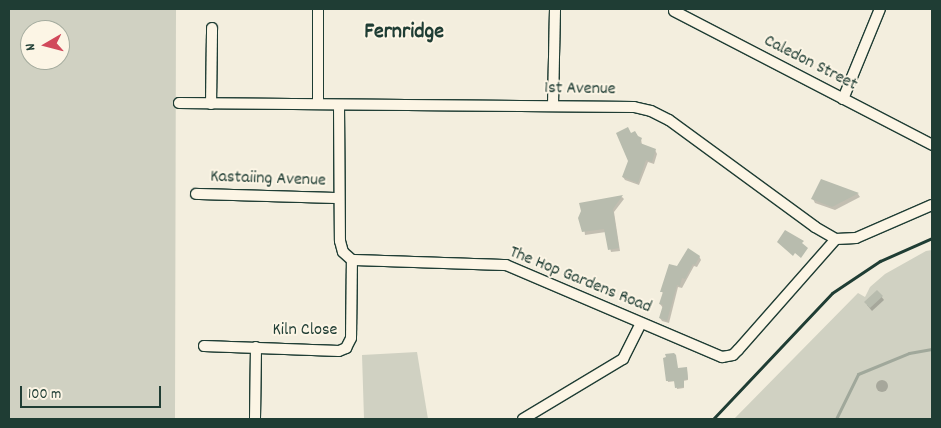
<!DOCTYPE html>
<style>
body{margin:0}
#map{position:relative;width:941px;height:428px;overflow:hidden;background:#f3eede;font-family:Dekko,sans-serif}
div>[style]{position:absolute}
.green>*{inset:0;background:#d0d1c2}
.shadow>*{inset:0;background:#0003}
.round{border-radius:50%}
.stream>*{height:3px;margin:-1.5px;padding:0 1.5px;transform-origin:1.5px;border-radius:1.5px;background:#a0a89b}
.building>*{inset:0;background:#b8bcae}
.roads{filter:drop-shadow(1px 0 #1f3d34) drop-shadow(-1px 0 #1f3d34) drop-shadow(0 1px #1f3d34) drop-shadow(0 -1px #1f3d34)}
.street>*{height:10px;margin:-5px;padding:0 5px;transform-origin:5px;border-radius:5px;background:#fcf5e5}
.rail>*{height:3px;margin:-1.5px;padding:0 1.5px;transform-origin:1.5px;border-radius:1.5px;background:#1f3d34}
span{translate:-50% -50%;white-space:nowrap;text-align:center;line-height:1.15;-webkit-text-stroke:4px #fcf5e5;paint-order:stroke}
.street-label{font-size:18px;color:#1f3d34}
.district-label{font-size:22px;color:#1f3d34;font-weight:700}
.frame{position:absolute;inset:0;border:10px solid #1f3d34;pointer-events:none}
.north{position:absolute;left:20px;top:20px;width:50px;height:50px;box-sizing:border-box;background:#fcf5e5;border:1px solid #a4ab9e;border-radius:50%;rotate:262deg;font-size:14px;font-weight:700;line-height:20px;text-align:center;color:#1f3d34}
.north::after{content:'';display:block;margin:auto;width:18px;height:22px;background:#d1495b;clip-path:polygon(50% 0,100% 100%,50% 72%,0 100%)}
.scale{position:absolute;left:20px;top:386px;width:141px;height:22px;box-sizing:border-box;border:2px solid #1f3d34;border-top:0;padding-left:6px;font-size:15px;line-height:18px;white-space:nowrap;color:#1f3d34;-webkit-text-stroke:4px #fcf5e5;paint-order:stroke}
</style>
<div id="map">
<div class="green">
<i style="clip-path:polygon(evenodd,9px 9px,176px 9px,175px 419px,9px 419px,9px 9px,30px 30px,60px 30px,60px 60px,30px 60px,30px 30px)"></i>
<i style="clip-path:polygon(932px 250px,932px 419px,734px 419px,858px 293px,865px 297px,870px 287px,885px 274px,926px 251px)"></i>
<i style="clip-path:polygon(417px 352px,428px 419px,364px 419px,362px 355px)"></i>
</div>
<div class="shadow">
<i style="clip-path:polygon(631px 134px,641px 139px,642px 145px,655px 150px,657px 154px,654px 164px,648px 162px,639px 185px,625px 180px,623px 177px,629px 161px)"></i>
<i style="clip-path:polygon(822px 180px,858px 194px,860px 197px,835px 210px,815px 203px,813px 199px)"></i>
<i style="clip-path:polygon(622px 197px,624px 199px,614px 212px,620px 251px,611px 252px,606px 232px,585px 235px,581px 204px)"></i>
<i style="clip-path:polygon(699px 256px,701px 260px,697px 267px,694px 266px,682px 288px,678px 287px,669px 323px,662px 321px,660px 318px,663px 308px,660px 304px,663px 294px,662px 291px,678px 267px)"></i>
<i style="clip-path:polygon(877px 291px,884px 300px,872px 311px,867px 305px)"></i>
<i style="clip-path:polygon(665px 359px,678px 369px,687px 370px,688px 380px,683px 381px,684px 388px,677px 389px,676px 381px,668px 382px)"></i>
<i class="round" style="left:876px;top:380px;width:12px;height:12px"></i>
</div>
<div class="stream">
<i style="left:836px;top:419px;width:50px;rotate:-63.9deg"></i>
<i style="left:858px;top:374px;width:55px;rotate:-22.4deg"></i>
<i style="left:909px;top:353px;width:23px;rotate:-10deg"></i>
</div>
<div class="building">
<i style="clip-path:polygon(628px 127px,631px 133px,635px 131px,638px 136px,642px 138px,640px 143px,656px 149px,652px 162px,646px 160px,638px 183px,622px 177px,628px 161px,616px 133px)"></i>
<i style="clip-path:polygon(821px 179px,859px 193px,832px 207px,811px 199px)"></i>
<i style="clip-path:polygon(623px 195px,613px 209px,619px 248px,608px 250px,604px 229px,582px 232px,578px 218px,581px 211px,579px 203px)"></i>
<i style="clip-path:polygon(785px 230px,804px 241px,802px 243px,808px 248px,801px 258px,795px 253px,793px 256px,777px 242px)"></i>
<i style="clip-path:polygon(688px 248px,700px 256px,695px 265px,693px 264px,685px 279px,682px 278px,680px 286px,677px 285px,667px 321px,659px 318px,663px 305px,659px 304px,663px 292px,660px 292px,669px 264px,677px 266px)"></i>
<i style="clip-path:polygon(877px 290px,883px 296px,870px 308px,864px 302px)"></i>
<i style="clip-path:polygon(674px 353px,676px 355px,678px 368px,687px 367px,688px 379px,684px 380px,684px 387px,675px 388px,674px 381px,666px 381px,663px 358px,666px 357px,665px 354px)"></i>
</div>
<div class="roads">
<div class="street">
<i style="left:318px;top:9px;width:95px;rotate:90deg"></i>
<i style="left:674px;top:11px;width:291px;rotate:27.4deg"></i>
<i style="left:843px;top:99px;width:97px;rotate:-67.7deg"></i>
<i style="left:179px;top:103px;width:455px;rotate:0.5deg"></i>
<i style="left:634px;top:107px;width:17px;rotate:13deg"></i>
<i style="left:651px;top:111px;width:20px;rotate:27deg"></i>
<i style="left:669px;top:120px;width:181px;rotate:36.2deg"></i>
<i style="left:815px;top:227px;width:24px;rotate:30deg"></i>
<i style="left:836px;top:239px;width:20px;rotate:-3deg"></i>
<i style="left:856px;top:238px;width:83px;rotate:-23.5deg"></i>
<i style="left:211px;top:104px;width:76px;rotate:-89.2deg"></i>
<i style="left:339px;top:105px;width:136px;rotate:89.6deg"></i>
<i style="left:340px;top:241px;width:11px;rotate:75deg"></i>
<i style="left:343px;top:252px;width:12px;rotate:42deg"></i>
<i style="left:352px;top:260px;width:154px;rotate:1.9deg"></i>
<i style="left:506px;top:265px;width:235px;rotate:23.1deg"></i>
<i style="left:722px;top:357px;width:11px;rotate:-10deg"></i>
<i style="left:733px;top:355px;width:7px;rotate:-45deg"></i>
<i style="left:738px;top:350px;width:148px;rotate:-48.6deg"></i>
<i style="left:553px;top:105px;width:96px;rotate:-88.8deg"></i>
<i style="left:196px;top:194px;width:143px;rotate:1.6deg"></i>
<i style="left:204px;top:346px;width:135px;rotate:2.1deg"></i>
<i style="left:339px;top:351px;width:8px;rotate:-23deg"></i>
<i style="left:346px;top:348px;width:11px;rotate:-63deg"></i>
<i style="left:351px;top:338px;width:78px;rotate:-89.3deg"></i>
<i style="left:255px;top:419px;width:72px;rotate:-89.2deg"></i>
<i style="left:523px;top:419px;width:117px;rotate:-31deg"></i>
<i style="left:623px;top:359px;width:40px;rotate:-63.4deg"></i>
</div>
</div>
<div class="rail">
<i style="left:713px;top:419px;width:173px;rotate:-46.6deg"></i>
<i style="left:832px;top:293px;width:58px;rotate:-33.7deg"></i>
<i style="left:880px;top:261px;width:57px;rotate:-23.9deg"></i>
</div>
<div class="street-label">
<span style="left:810px;top:64px;rotate:27deg">Caledon Street</span>
<span style="left:580px;top:90px;rotate:1deg">1st Avenue</span>
<span style="left:268px;top:180px;rotate:2deg">Kastaiing Avenue</span>
<span style="left:580px;top:281px;rotate:22deg">The Hop Gardens Road</span>
<span style="left:305px;top:331px">Kiln Close</span>
</div>
<div class="district-label">
<span style="left:404px;top:33px">Fernridge</span>
</div>
<div class="frame"></div>
<div class="north">N</div>
<div class="scale">100 m</div>
</div>
